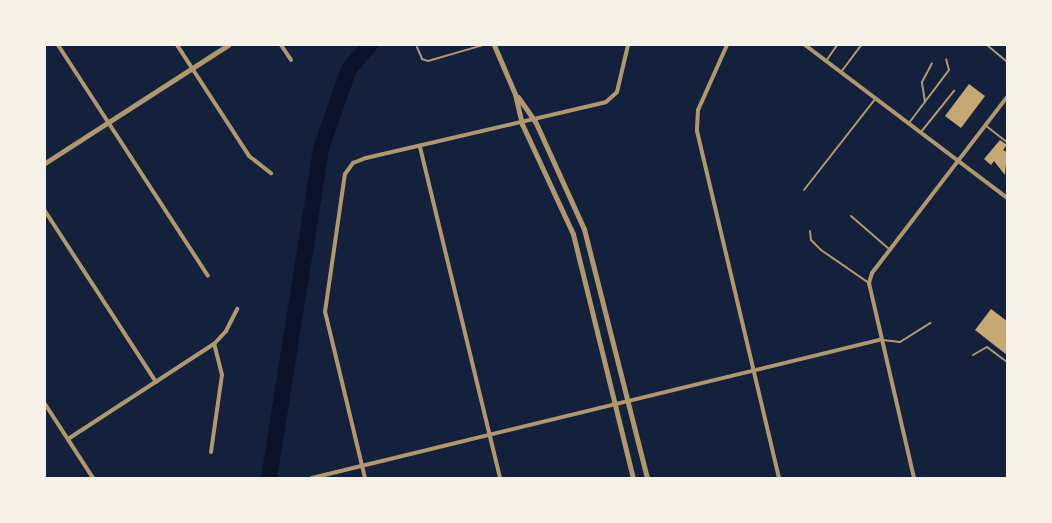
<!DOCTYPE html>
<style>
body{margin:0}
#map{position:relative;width:1052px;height:523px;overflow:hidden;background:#14213d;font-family:"Fira Sans Condensed",sans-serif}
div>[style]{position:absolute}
.river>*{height:16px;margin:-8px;padding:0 8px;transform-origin:8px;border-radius:8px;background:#0b132b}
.building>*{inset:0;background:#c6a872}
.service>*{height:2px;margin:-1px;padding:0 1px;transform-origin:1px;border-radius:1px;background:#b1986c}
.minor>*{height:4px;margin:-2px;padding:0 2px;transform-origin:2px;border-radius:2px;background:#b1986c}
.tertiary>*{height:5px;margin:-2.5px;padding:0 2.5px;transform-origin:2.5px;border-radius:2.5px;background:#b1986c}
span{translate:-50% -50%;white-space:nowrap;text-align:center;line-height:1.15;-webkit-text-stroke:6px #f6f1e7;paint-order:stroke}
.frame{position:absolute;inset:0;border:46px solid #f6f1e7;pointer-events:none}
</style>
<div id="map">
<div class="river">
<i style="left:269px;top:478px;width:334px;rotate:-81deg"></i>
<i style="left:321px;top:148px;width:84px;rotate:-70.5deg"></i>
<i style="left:349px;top:69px;width:32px;rotate:-49deg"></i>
</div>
<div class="building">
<i style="clip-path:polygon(969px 84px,985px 96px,961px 128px,945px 116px)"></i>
<i style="clip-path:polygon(1000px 140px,1007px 145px,1003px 150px,1007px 152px,1005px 175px,994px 161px,991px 165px,984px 159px)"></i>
<i style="clip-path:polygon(991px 309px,1007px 321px,1007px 355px,975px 330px)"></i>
</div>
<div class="service">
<i style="left:987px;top:45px;width:26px;rotate:40deg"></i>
<i style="left:417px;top:47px;width:13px;rotate:67deg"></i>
<i style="left:422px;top:59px;width:6px;rotate:18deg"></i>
<i style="left:428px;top:61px;width:57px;rotate:-16.2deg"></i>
<i style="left:826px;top:61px;width:19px;rotate:-55deg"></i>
<i style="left:841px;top:72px;width:34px;rotate:-53deg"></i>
<i style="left:925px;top:102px;width:20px;rotate:-99deg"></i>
<i style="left:922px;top:82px;width:21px;rotate:-62deg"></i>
<i style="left:909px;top:123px;width:66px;rotate:-53deg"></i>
<i style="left:949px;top:70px;width:11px;rotate:-105deg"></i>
<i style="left:985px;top:125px;width:28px;rotate:38deg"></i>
<i style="left:921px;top:132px;width:53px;rotate:-51.2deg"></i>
<i style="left:804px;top:190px;width:117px;rotate:-52deg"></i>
<i style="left:851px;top:216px;width:50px;rotate:41deg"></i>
<i style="left:810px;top:231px;width:9px;rotate:84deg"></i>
<i style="left:811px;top:240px;width:14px;rotate:45deg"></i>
<i style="left:821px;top:250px;width:58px;rotate:34.5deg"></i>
<i style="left:883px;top:340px;width:17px;rotate:7deg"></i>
<i style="left:900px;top:342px;width:36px;rotate:-32deg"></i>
<i style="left:973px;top:355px;width:16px;rotate:-30deg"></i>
<i style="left:987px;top:347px;width:25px;rotate:37deg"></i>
</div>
<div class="minor">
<i style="left:58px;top:45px;width:275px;rotate:57deg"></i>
<i style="left:177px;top:45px;width:132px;rotate:57deg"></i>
<i style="left:249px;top:156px;width:28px;rotate:38deg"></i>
<i style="left:281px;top:45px;width:18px;rotate:56deg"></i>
<i style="left:727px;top:45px;width:71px;rotate:114deg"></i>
<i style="left:698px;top:110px;width:21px;rotate:93deg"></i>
<i style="left:697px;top:131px;width:357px;rotate:76.7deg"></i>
<i style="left:805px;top:45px;width:253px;rotate:37.1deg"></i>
<i style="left:420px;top:147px;width:341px;rotate:76.4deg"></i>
<i style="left:45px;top:211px;width:204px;rotate:57deg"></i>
<i style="left:45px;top:404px;width:88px;rotate:57deg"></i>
<i style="left:68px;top:439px;width:174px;rotate:-33.1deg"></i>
<i style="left:214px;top:344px;width:18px;rotate:-47deg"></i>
<i style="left:226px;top:331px;width:25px;rotate:-63deg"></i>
<i style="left:211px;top:452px;width:78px;rotate:-81.9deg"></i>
<i style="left:222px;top:375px;width:32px;rotate:-104deg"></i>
<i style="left:312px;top:478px;width:584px;rotate:-13.68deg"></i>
<i style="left:365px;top:478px;width:171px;rotate:-103.5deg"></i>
<i style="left:325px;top:312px;width:139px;rotate:-81.8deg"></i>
<i style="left:345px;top:174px;width:14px;rotate:-54deg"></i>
<i style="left:353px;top:163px;width:14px;rotate:-21deg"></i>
<i style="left:366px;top:158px;width:246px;rotate:-13.1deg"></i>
<i style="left:606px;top:102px;width:15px;rotate:-42deg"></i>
<i style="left:617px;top:92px;width:48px;rotate:-76.8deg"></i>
<i style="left:914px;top:478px;width:200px;rotate:-103deg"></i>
<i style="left:869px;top:283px;width:10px;rotate:-73deg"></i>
<i style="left:872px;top:273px;width:222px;rotate:-52.5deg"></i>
</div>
<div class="tertiary">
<i style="left:494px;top:45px;width:53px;rotate:66.8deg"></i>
<i style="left:515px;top:94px;width:31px;rotate:77deg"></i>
<i style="left:522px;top:124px;width:121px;rotate:65.1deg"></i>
<i style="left:573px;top:234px;width:251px;rotate:76.2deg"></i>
<i style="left:518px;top:97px;width:29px;rotate:55deg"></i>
<i style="left:535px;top:121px;width:119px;rotate:65.6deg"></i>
<i style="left:584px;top:229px;width:257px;rotate:75.8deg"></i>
<i style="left:45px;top:163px;width:218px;rotate:-32.8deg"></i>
</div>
<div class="frame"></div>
</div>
